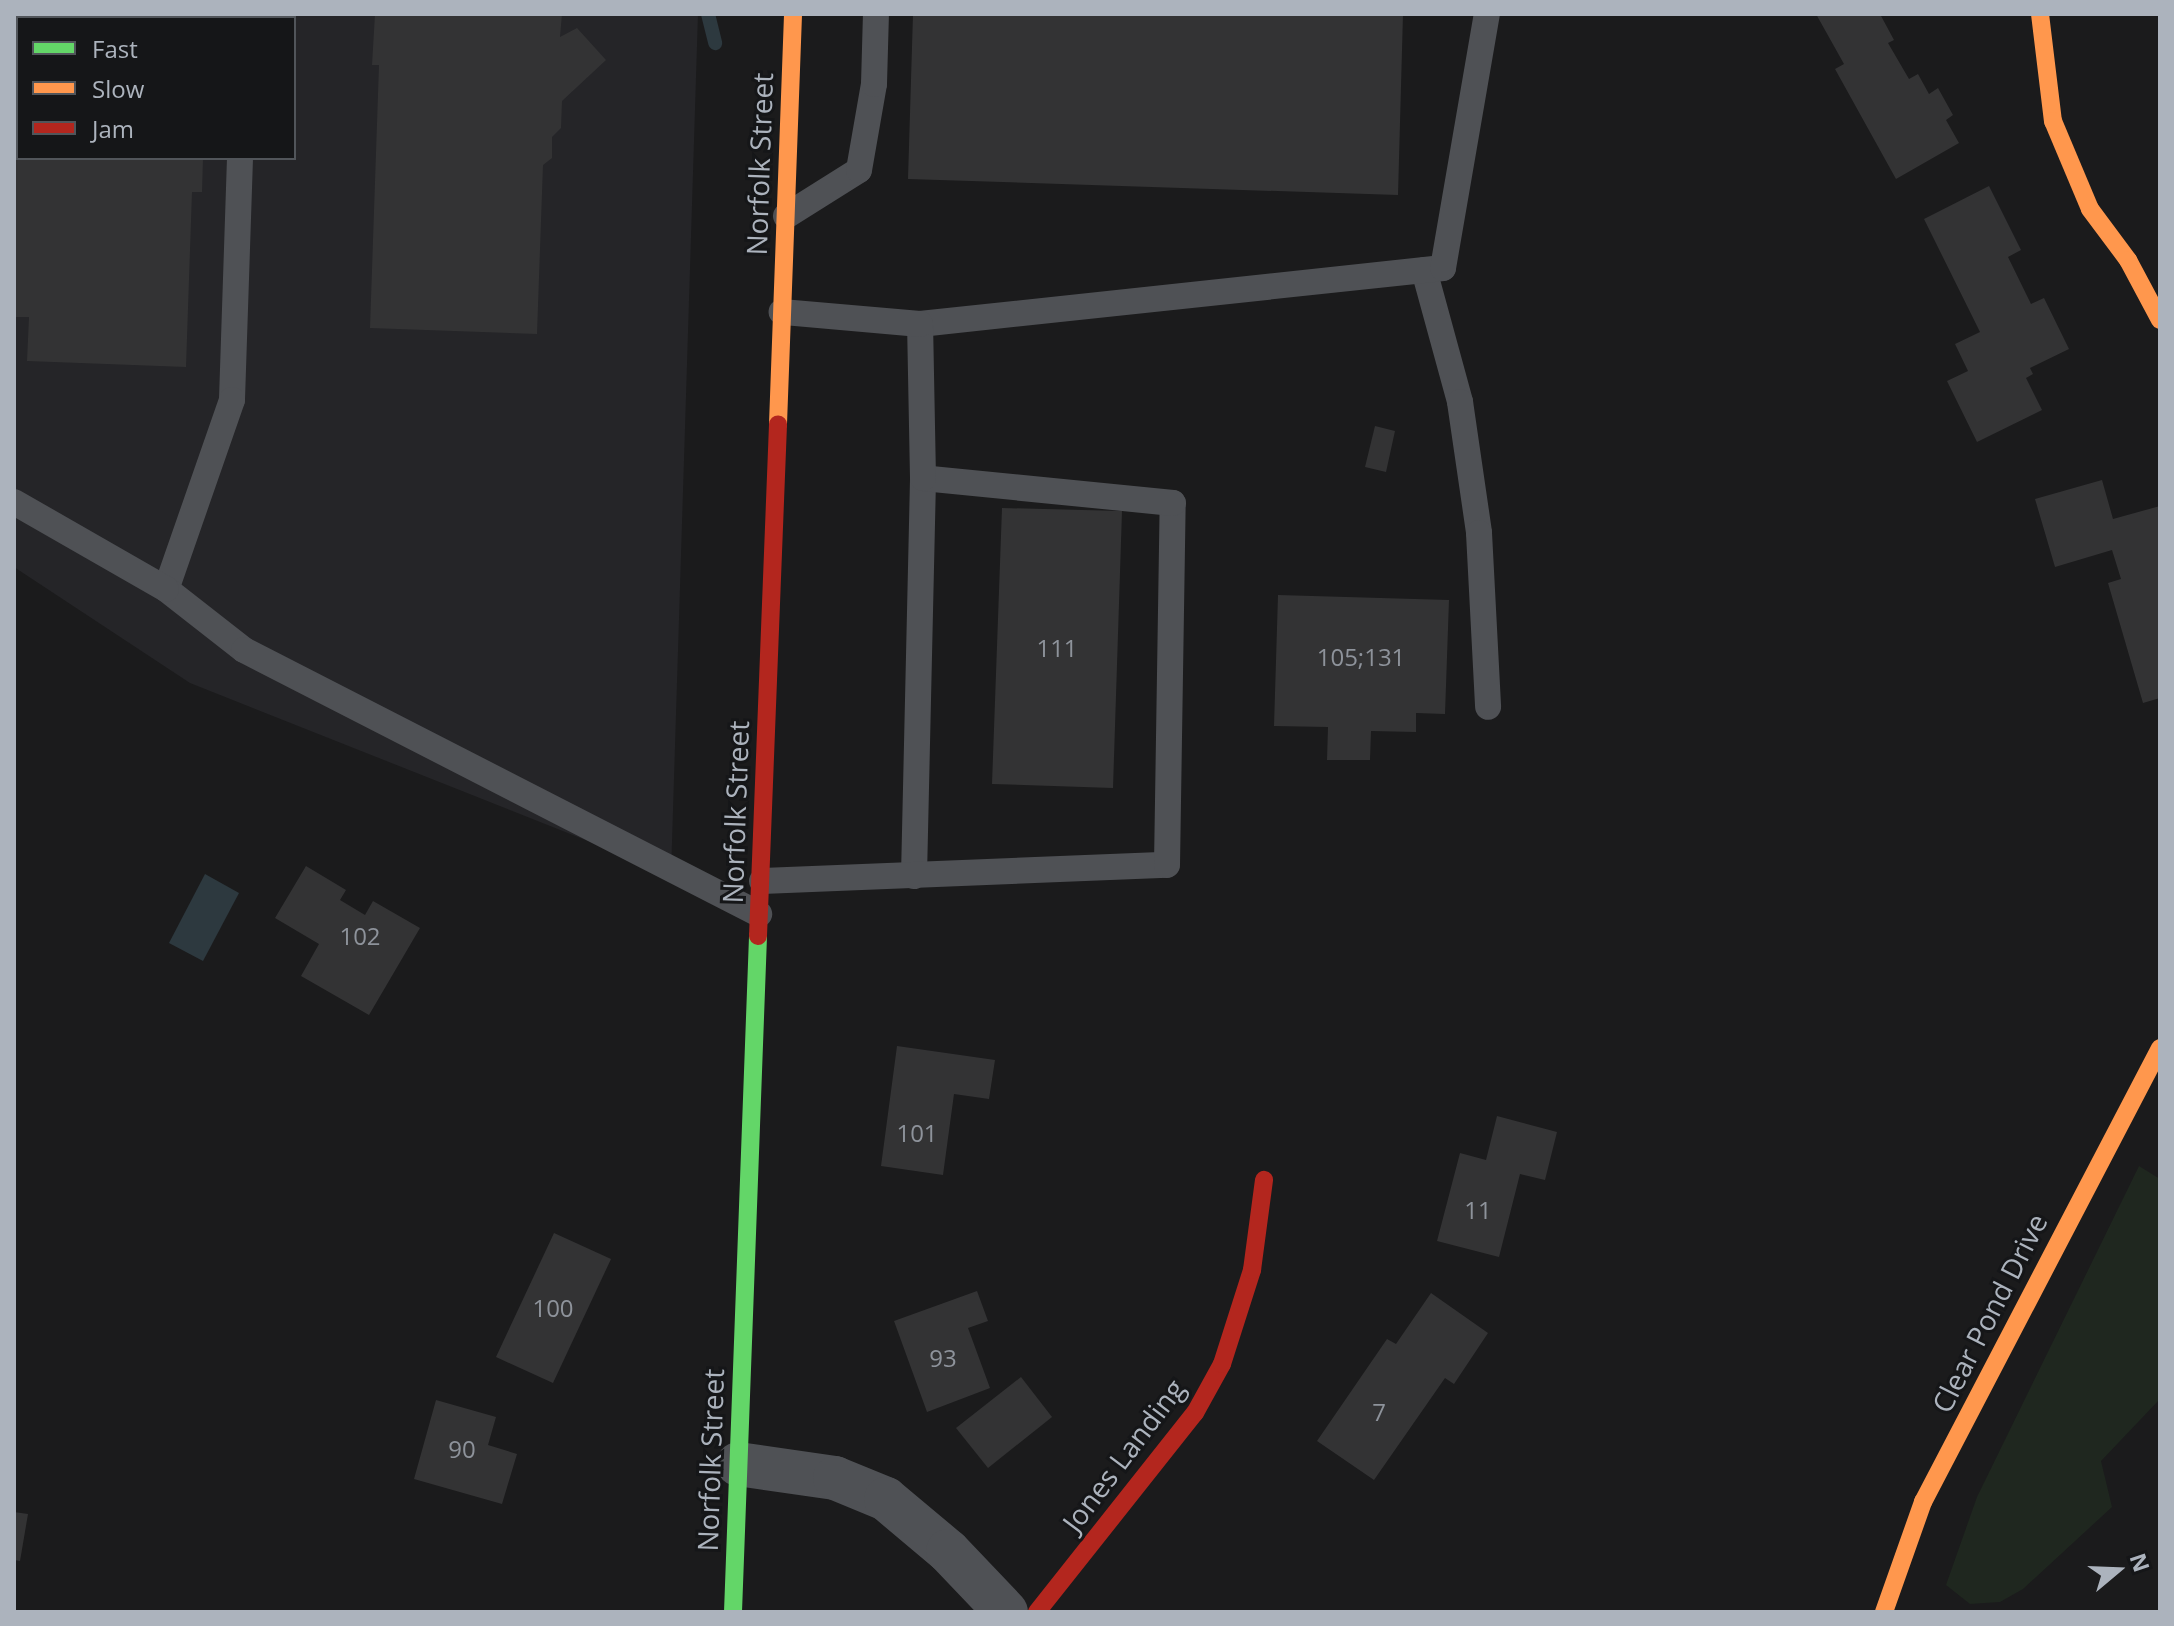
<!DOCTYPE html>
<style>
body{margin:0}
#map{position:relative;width:2174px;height:1626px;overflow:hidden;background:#1b1b1c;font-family:"Open Sans",sans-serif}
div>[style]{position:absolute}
.built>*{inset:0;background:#252528}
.green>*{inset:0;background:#1f271f}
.water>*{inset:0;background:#2d393f}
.stream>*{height:14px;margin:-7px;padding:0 7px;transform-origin:7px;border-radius:7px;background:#2d393f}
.building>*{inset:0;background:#333334}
.lane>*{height:26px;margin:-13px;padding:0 13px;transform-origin:13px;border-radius:13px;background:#4f5155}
.street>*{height:44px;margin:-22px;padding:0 22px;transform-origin:22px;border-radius:22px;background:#4f5155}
.fast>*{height:18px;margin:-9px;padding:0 9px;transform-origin:9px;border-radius:9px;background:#63d668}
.slow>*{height:18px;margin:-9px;padding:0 9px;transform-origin:9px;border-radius:9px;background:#ff974d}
.jam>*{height:18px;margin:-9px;padding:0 9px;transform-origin:9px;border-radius:9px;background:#b3261e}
span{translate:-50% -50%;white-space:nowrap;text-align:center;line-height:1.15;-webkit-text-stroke:6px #151618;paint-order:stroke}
.number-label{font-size:24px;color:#8e939b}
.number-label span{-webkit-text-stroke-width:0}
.street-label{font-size:28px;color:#acb3bd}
.frame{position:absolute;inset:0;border:16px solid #acb3bd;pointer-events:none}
.legend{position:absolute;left:16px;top:16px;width:280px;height:144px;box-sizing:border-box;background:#151618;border:2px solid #51555a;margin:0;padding:10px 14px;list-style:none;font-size:24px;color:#acb3bd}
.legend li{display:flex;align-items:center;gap:16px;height:40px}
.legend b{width:40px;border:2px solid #51555a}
.north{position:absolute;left:2078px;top:1530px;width:80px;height:80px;-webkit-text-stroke:6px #151618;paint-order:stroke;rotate:71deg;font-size:22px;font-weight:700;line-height:32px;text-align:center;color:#acb3bd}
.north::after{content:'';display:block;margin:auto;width:28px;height:36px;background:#acb3bd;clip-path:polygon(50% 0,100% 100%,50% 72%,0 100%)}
</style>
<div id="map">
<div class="built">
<i style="clip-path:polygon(evenodd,14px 14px,698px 14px,671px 874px,190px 683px,14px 567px,14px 14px,18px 18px,294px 18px,294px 158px,18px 158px,18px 18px)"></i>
</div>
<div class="green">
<i style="clip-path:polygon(2139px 1166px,2160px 1179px,2160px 1399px,2101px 1461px,2112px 1507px,2023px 1589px,2000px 1602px,1970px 1604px,1946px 1585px,1977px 1497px)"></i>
</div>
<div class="water">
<i style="clip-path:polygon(205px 874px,239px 893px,203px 961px,169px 943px)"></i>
</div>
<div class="stream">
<i style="left:708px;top:14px;width:30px;rotate:76deg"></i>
</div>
<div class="building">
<i style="clip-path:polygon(14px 14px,208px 14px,18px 18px,18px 158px,203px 158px,202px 192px,192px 192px,186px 367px,27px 361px,29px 317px,14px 317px)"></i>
<i style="clip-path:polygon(375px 14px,562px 14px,560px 37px,577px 28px,606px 60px,562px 101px,561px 128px,552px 137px,552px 158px,543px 165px,537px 334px,370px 328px,379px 65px,372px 65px)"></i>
<i style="clip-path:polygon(913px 14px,1403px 14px,1398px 195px,908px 179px)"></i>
<i style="clip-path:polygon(1816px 14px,1880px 14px,1894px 40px,1888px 43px,1909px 79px,1918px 74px,1929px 94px,1938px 88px,1953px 115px,1946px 120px,1959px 143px,1896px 179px,1835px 69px,1844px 64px)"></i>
<i style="clip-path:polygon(1989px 186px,2021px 250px,2008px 257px,2031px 304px,2044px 298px,2069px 349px,2030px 368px,2033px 374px,2026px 378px,2042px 410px,1977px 442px,1947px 381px,1968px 371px,1955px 344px,1980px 332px,1924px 219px)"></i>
<i style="clip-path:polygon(1375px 426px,1395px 431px,1386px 472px,1365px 467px)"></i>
<i style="clip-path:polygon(2102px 480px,2113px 519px,2160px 506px,2160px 698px,2143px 703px,2108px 583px,2121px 579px,2112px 550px,2055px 567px,2035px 499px)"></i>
<i style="clip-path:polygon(1002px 508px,1122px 511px,1113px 788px,992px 784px)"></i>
<i style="clip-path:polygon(1278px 595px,1449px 600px,1445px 714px,1416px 713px,1416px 732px,1371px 731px,1370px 760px,1327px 760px,1328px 727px,1274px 726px)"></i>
<i style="clip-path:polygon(306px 866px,346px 890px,340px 900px,365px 915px,373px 901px,420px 928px,369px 1015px,301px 976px,319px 944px,275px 918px)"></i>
<i style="clip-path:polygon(897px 1046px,995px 1060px,989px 1099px,954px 1094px,943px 1175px,881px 1166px)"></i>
<i style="clip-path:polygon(1497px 1116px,1557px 1132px,1545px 1180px,1520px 1174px,1499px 1257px,1437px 1241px,1460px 1153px,1486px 1160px)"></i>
<i style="clip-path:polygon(554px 1233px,611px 1259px,553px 1383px,496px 1357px)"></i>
<i style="clip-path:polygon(977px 1291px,988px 1321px,968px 1328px,990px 1388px,927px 1412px,894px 1321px)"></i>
<i style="clip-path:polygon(1431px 1293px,1488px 1333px,1454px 1384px,1445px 1378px,1374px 1480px,1317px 1441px,1387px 1339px,1396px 1344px)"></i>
<i style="clip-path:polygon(1021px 1377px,1052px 1417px,988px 1468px,956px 1428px)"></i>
<i style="clip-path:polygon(436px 1400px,496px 1417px,488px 1445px,517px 1454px,502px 1504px,414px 1479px)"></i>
<i style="clip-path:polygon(14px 1512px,28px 1514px,20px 1561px,14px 1560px)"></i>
</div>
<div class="lane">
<i style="left:245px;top:18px;width:4px;rotate:-90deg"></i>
<i style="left:240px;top:158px;width:242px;rotate:91.9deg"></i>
<i style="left:232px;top:400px;width:200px;rotate:109.2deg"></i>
<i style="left:166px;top:589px;width:99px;rotate:38deg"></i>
<i style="left:244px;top:650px;width:579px;rotate:27.14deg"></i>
<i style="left:786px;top:216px;width:86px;rotate:-32.2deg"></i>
<i style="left:859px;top:170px;width:87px;rotate:-80.1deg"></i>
<i style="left:874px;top:84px;width:70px;rotate:-88.4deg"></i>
<i style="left:1424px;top:270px;width:137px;rotate:74.7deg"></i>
<i style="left:1460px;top:402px;width:132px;rotate:81.7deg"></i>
<i style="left:1479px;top:533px;width:174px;rotate:87deg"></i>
<i style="left:920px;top:324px;width:526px;rotate:-6.11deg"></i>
<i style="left:1443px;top:268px;width:258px;rotate:-80.2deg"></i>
<i style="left:14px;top:502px;width:175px;rotate:29.8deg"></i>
<i style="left:914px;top:876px;width:398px;rotate:-88.7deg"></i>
<i style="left:762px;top:881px;width:405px;rotate:-2.3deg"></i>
<i style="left:1167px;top:865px;width:362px;rotate:-89.1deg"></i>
<i style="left:1173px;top:503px;width:251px;rotate:-174.3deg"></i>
<i style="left:923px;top:478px;width:154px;rotate:-91.1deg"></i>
<i style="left:920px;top:324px;width:139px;rotate:-175deg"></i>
</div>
<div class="street">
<i style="left:738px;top:1464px;width:98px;rotate:8.2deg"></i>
<i style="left:835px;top:1478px;width:55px;rotate:22.4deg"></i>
<i style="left:886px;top:1499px;width:81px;rotate:40deg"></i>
<i style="left:948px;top:1551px;width:84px;rotate:46.4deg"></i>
</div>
<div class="fast">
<i style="left:733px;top:1612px;width:676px;rotate:-87.88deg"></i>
</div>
<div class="slow">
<i style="left:2040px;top:14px;width:108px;rotate:83.1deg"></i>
<i style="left:2053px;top:121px;width:95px;rotate:67.2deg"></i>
<i style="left:2090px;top:209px;width:64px;rotate:53.3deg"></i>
<i style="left:2128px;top:260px;width:68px;rotate:61.9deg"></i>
<i style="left:778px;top:424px;width:410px;rotate:-87.9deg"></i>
<i style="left:1884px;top:1612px;width:117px;rotate:-70.5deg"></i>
<i style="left:1923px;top:1502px;width:512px;rotate:-62.43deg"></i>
</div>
<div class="jam">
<i style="left:758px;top:936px;width:512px;rotate:-87.76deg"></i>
<i style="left:1037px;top:1612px;width:254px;rotate:-51.6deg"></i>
<i style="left:1195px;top:1413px;width:56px;rotate:-61.1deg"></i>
<i style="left:1222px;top:1364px;width:99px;rotate:-72.3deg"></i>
<i style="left:1252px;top:1270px;width:91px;rotate:-82.4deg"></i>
</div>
<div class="number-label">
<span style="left:1057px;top:648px">111</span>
<span style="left:1361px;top:657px">105;131</span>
<span style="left:360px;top:936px">102</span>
<span style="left:917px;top:1133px">101</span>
<span style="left:1478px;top:1210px">11</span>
<span style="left:553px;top:1308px">100</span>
<span style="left:943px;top:1358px">93</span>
<span style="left:1379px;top:1412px">7</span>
<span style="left:462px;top:1449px">90</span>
</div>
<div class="street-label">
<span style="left:759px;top:164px;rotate:-88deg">Norfolk Street</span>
<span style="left:735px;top:812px;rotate:-88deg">Norfolk Street</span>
<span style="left:1989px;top:1313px;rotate:-63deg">Clear Pond Drive</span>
<span style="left:1123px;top:1455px;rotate:-53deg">Jones Landing</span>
<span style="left:710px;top:1460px;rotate:-88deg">Norfolk Street</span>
</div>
<div class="frame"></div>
<ul class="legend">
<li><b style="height:10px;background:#63d668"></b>Fast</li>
<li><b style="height:10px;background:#ff974d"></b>Slow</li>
<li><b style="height:10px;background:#b3261e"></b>Jam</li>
</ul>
<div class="north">N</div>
</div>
